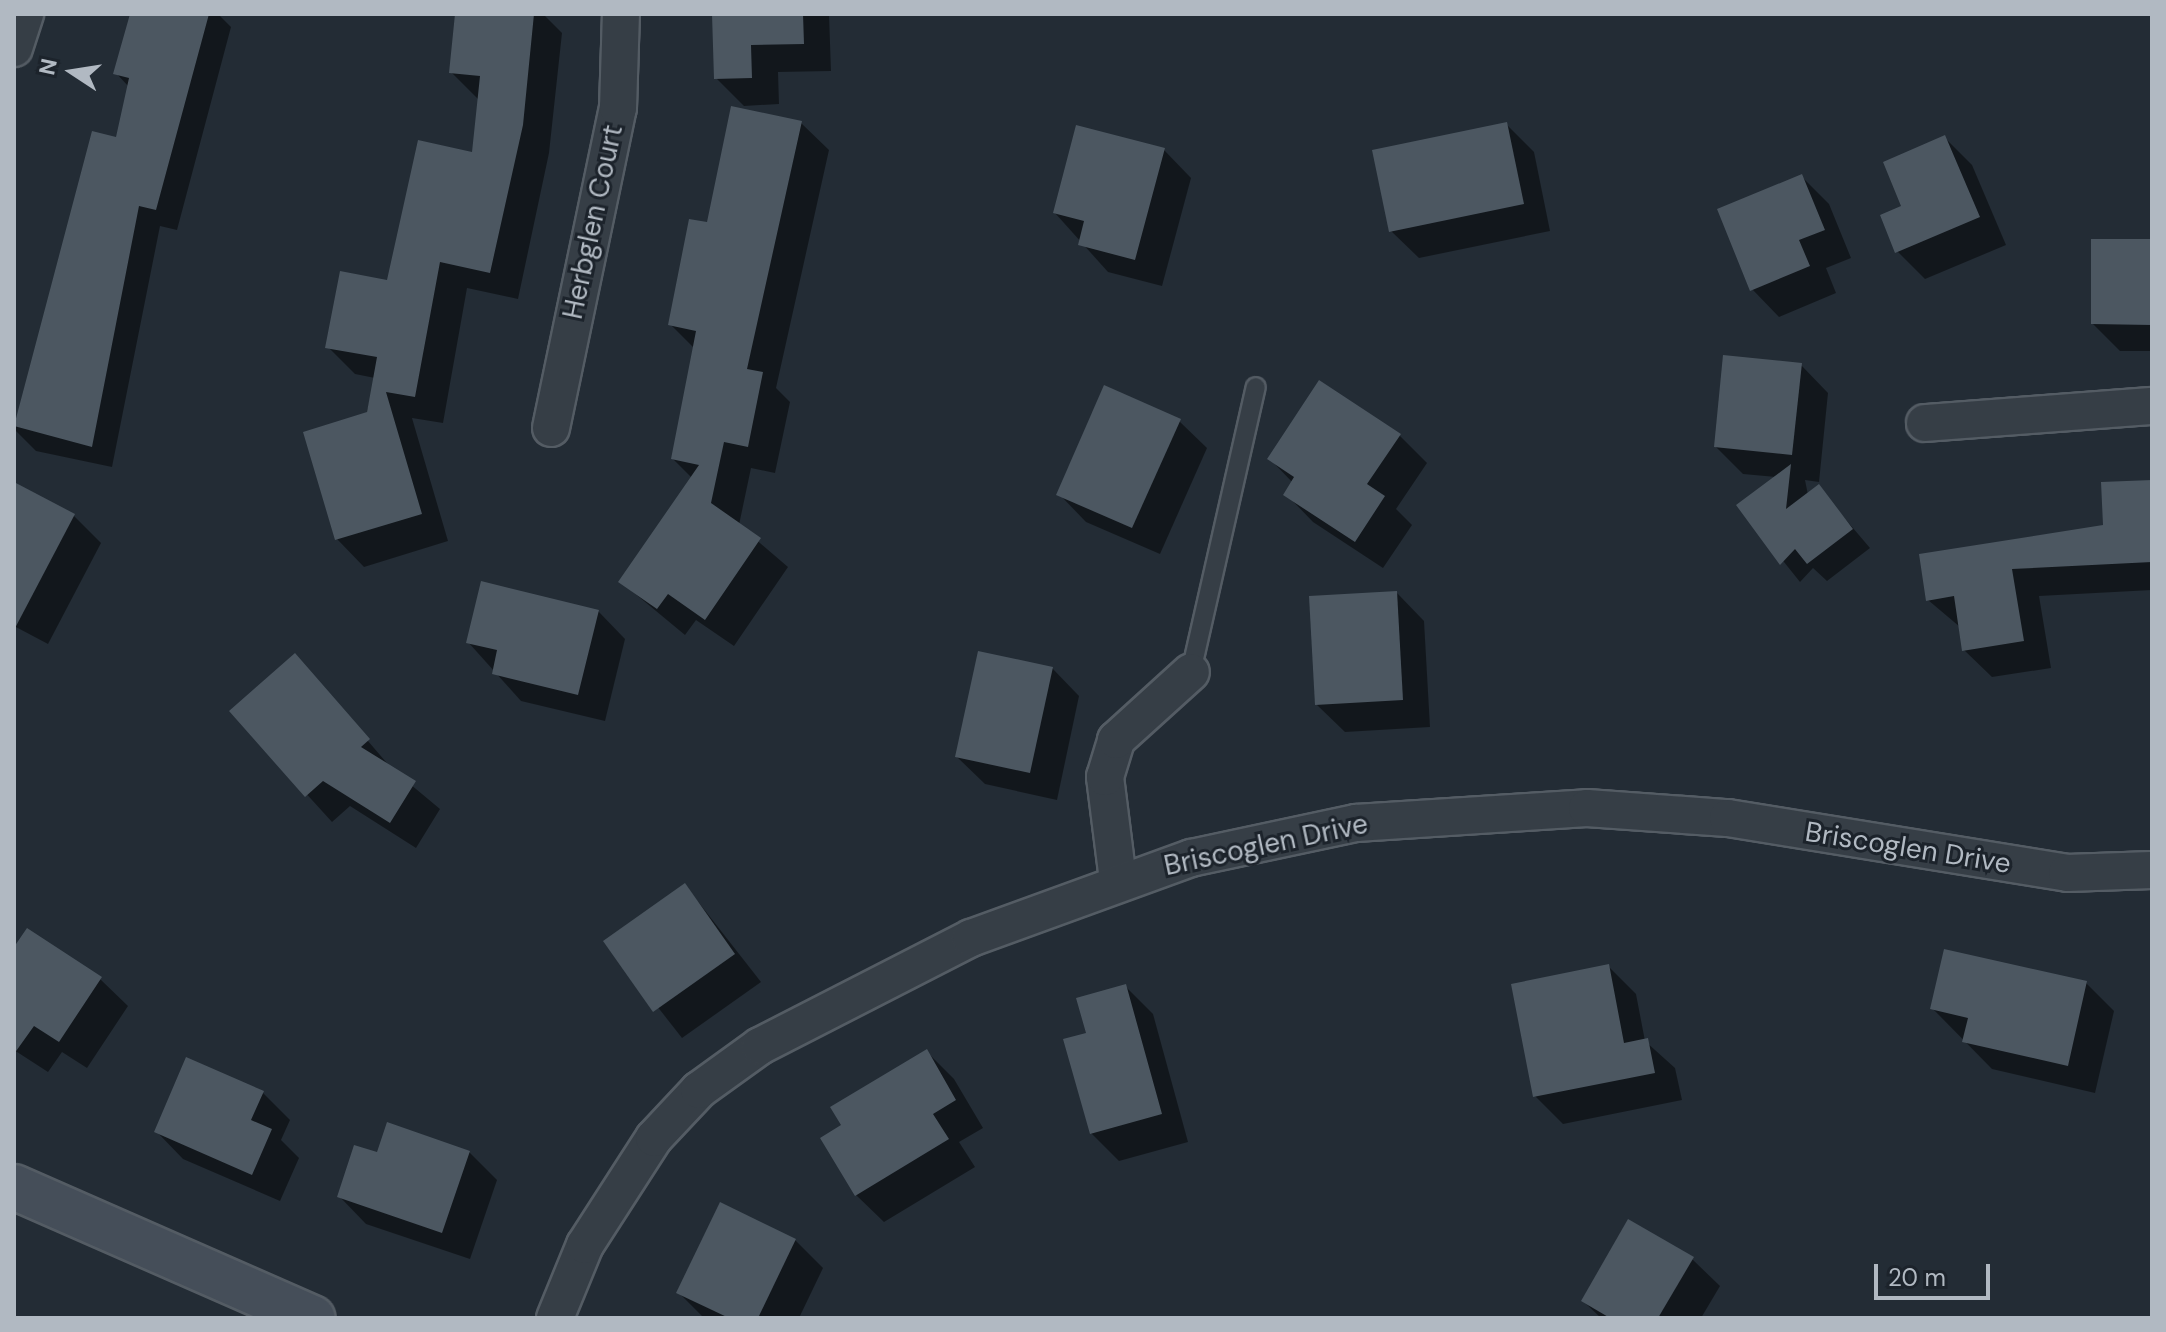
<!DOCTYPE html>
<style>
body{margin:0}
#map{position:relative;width:2166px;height:1332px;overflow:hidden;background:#232c35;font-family:"DM Sans",sans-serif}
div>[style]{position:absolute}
.shadow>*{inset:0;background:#0007}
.building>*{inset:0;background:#4c5761}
.roads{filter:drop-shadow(2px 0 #545c64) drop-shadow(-2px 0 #545c64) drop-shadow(0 2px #545c64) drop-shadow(0 -2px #545c64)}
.lane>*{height:18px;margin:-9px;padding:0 9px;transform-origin:9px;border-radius:9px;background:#363e46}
.street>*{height:36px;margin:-18px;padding:0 18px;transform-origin:18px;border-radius:18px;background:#363e46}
.secondary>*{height:44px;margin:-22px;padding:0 22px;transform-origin:22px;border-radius:22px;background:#454e59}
span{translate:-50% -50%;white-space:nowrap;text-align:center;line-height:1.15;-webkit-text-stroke:6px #1c232b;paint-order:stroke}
.street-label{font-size:28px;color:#b1b9c2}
.frame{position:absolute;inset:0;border:16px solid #b1b9c2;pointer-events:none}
.north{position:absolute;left:32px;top:32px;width:80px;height:80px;-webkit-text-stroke:6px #1c232b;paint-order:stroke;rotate:282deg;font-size:22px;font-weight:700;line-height:32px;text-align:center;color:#b1b9c2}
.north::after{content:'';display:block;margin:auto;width:28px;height:36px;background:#b1b9c2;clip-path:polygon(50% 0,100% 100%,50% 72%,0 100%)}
.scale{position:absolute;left:1874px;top:1264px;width:116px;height:36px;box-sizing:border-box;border:4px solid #b1b9c2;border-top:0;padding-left:10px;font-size:24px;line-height:28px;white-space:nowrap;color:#b1b9c2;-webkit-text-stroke:6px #1c232b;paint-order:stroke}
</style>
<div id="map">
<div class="shadow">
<i style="clip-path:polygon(132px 14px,218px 14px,231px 27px,177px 230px,160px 226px,112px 467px,36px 451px,15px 430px,94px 134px,118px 139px,129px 87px,116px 73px)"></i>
<i style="clip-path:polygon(457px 14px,543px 14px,562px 33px,549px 153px,518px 299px,467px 288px,443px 423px,412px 418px,448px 541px,364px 567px,337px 539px,375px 378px,355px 374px,328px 347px,389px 282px,474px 154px,479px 100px,451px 72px)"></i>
<i style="clip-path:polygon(714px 14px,829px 14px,831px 71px,778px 72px,779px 104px,744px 106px,716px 78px)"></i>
<i style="clip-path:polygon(801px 123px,829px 150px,776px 388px,790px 402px,775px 473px,751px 468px,739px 525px,788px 567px,734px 646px,696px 620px,685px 635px,621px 582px,693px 479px,673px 459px,695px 349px,670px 324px,708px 225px)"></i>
<i style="clip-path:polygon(1506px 124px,1534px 152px,1550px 231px,1419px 258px,1391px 231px)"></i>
<i style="clip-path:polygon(1945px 138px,1972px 165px,2006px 245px,1925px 279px,1897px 251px,1904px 207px)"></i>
<i style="clip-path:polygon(1164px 150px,1191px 178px,1162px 286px,1108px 272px,1055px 213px)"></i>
<i style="clip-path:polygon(1801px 176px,1829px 204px,1851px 258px,1826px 268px,1836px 293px,1779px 317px,1752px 289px)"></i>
<i style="clip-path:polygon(2152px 241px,2152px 351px,2120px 351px,2093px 324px)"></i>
<i style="clip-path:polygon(1801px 365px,1828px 393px,1819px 482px,1805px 480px,1808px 495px,1818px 487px,1870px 548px,1827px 581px,1813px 568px,1800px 582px,1739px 506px,1776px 477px,1743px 474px,1716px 447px)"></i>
<i style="clip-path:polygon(1179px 421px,1207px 448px,1160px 554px,1086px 522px,1059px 494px)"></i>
<i style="clip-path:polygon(1399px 435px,1427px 463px,1396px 509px,1412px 525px,1383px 568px,1313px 522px,1286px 494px,1293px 483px,1269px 458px)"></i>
<i style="clip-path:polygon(2152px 482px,2152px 590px,2039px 596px,2051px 668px,1992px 677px,1964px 650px,1960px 627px,1928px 600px,2105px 527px)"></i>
<i style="clip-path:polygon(14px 484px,74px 516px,101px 543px,48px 644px,14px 626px)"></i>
<i style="clip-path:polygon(1397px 593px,1424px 621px,1430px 727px,1345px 732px,1317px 705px)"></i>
<i style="clip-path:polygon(598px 611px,625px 639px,605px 721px,521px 701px,468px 642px)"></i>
<i style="clip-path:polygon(295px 656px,392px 769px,440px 809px,416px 848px,350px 806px,332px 822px,232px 712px)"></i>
<i style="clip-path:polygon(1052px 668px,1079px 696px,1057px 800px,985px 784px,957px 757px)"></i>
<i style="clip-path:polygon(685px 885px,761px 982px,682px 1038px,606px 941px)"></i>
<i style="clip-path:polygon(14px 951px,100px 979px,128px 1006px,87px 1068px,62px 1052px,48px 1072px,14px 1050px)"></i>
<i style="clip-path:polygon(1608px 966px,1636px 994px,1645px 1041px,1675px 1068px,1682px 1100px,1563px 1124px,1535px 1096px)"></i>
<i style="clip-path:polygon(2086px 983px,2114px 1011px,2095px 1093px,1992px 1069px,1932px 1008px)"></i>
<i style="clip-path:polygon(1126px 987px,1153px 1014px,1188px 1142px,1119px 1161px,1091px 1133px,1089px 1034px)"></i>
<i style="clip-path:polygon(926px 1051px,954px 1079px,983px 1128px,959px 1142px,975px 1167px,884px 1222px,856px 1195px,844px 1126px)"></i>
<i style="clip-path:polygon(263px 1093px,290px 1120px,281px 1140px,299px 1158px,280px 1201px,183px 1159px,156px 1131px)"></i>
<i style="clip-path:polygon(469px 1152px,497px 1180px,470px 1259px,366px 1224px,339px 1196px,378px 1155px)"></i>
<i style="clip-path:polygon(795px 1240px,823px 1268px,799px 1318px,704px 1318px,678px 1292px)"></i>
<i style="clip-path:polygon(1692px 1259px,1720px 1286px,1701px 1318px,1601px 1318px,1583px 1301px)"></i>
</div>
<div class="building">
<i style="clip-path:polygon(130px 14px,209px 14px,156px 210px,139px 206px,92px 447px,14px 426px,92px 131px,116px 137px,129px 78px,113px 74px)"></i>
<i style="clip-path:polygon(455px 14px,534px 14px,523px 125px,490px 273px,440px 262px,415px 397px,386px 392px,422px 514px,335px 540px,303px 432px,367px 412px,377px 357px,325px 348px,340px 271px,387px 280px,418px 140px,472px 152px,480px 76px,449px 73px)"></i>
<i style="clip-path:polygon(712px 14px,803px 14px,804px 44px,751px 45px,752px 78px,714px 79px)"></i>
<i style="clip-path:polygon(731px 106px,802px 121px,747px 369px,763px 372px,748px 447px,724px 442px,711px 503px,761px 538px,705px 620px,668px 594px,657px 609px,618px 582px,699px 465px,671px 459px,696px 331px,668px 325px,689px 219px,707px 222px)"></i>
<i style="clip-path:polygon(1507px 122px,1524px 204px,1389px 232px,1372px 150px)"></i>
<i style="clip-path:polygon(1076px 125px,1165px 148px,1135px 260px,1078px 245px,1084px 221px,1053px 213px)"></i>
<i style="clip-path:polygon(1945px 135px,1980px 217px,1895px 253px,1880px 215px,1901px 206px,1883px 162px)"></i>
<i style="clip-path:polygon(1802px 174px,1825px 230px,1799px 240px,1810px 266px,1750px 291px,1717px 209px)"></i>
<i style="clip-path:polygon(2091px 239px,2152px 239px,2152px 325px,2091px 324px)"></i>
<i style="clip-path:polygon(1723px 355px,1802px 363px,1792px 455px,1714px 447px)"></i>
<i style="clip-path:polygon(1319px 380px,1401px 434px,1367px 484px,1385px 496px,1355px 542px,1283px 495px,1294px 477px,1267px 459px)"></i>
<i style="clip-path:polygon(1104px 385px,1181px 419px,1132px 528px,1056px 495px)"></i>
<i style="clip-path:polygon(1791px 464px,1786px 509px,1819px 484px,1853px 529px,1807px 564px,1795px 549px,1780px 565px,1736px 505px)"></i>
<i style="clip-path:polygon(2152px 480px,2152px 562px,2012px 569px,2024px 641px,1962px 651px,1954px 596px,1926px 601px,1919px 554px,2103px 525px,2101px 482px)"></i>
<i style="clip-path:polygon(14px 482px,75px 514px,14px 630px)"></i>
<i style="clip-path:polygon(481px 581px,599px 610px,578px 695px,492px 674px,497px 650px,466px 643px)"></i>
<i style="clip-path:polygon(1397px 591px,1403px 700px,1315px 705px,1309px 596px)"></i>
<i style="clip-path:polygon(978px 651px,1053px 667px,1030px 773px,955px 757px)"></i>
<i style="clip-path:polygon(295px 653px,370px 739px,361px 747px,416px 781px,390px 823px,323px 781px,305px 797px,229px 711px)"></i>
<i style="clip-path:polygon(685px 883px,735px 954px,653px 1012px,603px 941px)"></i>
<i style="clip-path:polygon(27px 928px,102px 977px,59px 1042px,34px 1026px,14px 1054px,14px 947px)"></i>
<i style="clip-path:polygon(1944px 949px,2087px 981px,2068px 1066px,1962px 1042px,1968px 1018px,1930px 1009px)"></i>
<i style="clip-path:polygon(1609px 964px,1624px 1043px,1648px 1038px,1655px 1073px,1533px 1097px,1511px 984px)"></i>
<i style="clip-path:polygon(1126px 984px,1162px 1114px,1090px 1134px,1063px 1039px,1086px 1033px,1076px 998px)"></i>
<i style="clip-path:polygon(927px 1049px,956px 1100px,933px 1114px,949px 1139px,855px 1196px,820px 1138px,841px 1125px,830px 1107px)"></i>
<i style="clip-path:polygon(186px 1057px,264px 1091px,251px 1120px,272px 1129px,252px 1175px,154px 1132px)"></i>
<i style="clip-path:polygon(387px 1122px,470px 1151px,442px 1233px,337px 1197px,354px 1145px,377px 1152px)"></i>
<i style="clip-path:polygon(720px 1202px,796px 1239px,758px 1318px,729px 1318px,676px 1293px)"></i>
<i style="clip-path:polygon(1628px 1219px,1694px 1257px,1658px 1318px,1610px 1318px,1581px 1301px)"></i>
</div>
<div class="roads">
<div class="lane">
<i style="left:1191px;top:672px;width:292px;rotate:-77.2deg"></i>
</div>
<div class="street">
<i style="left:14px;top:48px;width:36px;rotate:-72deg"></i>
<i style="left:1925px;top:423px;width:228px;rotate:-4.3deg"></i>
<i style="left:551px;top:428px;width:327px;rotate:-78.2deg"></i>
<i style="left:618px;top:108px;width:94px;rotate:-88.2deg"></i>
<i style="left:1118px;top:880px;width:104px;rotate:-97.2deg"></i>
<i style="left:1105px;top:777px;width:39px;rotate:-73deg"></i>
<i style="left:1116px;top:740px;width:101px;rotate:-42.2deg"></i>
<i style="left:555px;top:1318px;width:79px;rotate:-67.7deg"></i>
<i style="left:585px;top:1245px;width:127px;rotate:-57.2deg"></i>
<i style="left:654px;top:1138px;width:66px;rotate:-46.8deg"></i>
<i style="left:699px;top:1090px;width:75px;rotate:-35.8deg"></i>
<i style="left:760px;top:1046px;width:237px;rotate:-27.1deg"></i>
<i style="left:971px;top:938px;width:234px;rotate:-20deg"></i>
<i style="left:1191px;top:858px;width:169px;rotate:-12deg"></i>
<i style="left:1356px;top:823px;width:231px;rotate:-3.7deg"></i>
<i style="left:1587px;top:808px;width:141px;rotate:4.1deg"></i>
<i style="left:1728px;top:818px;width:343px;rotate:9.2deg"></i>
<i style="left:2067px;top:873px;width:85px;rotate:-2deg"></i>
</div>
<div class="secondary">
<i style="left:14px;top:1187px;width:326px;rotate:23.7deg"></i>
</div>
</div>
<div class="street-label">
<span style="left:593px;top:222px;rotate:-78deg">Herbglen Court</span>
<span style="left:1266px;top:845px;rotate:-12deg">Briscoglen Drive</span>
<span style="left:1908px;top:848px;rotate:9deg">Briscoglen Drive</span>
</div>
<div class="frame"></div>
<div class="north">N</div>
<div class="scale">20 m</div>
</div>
